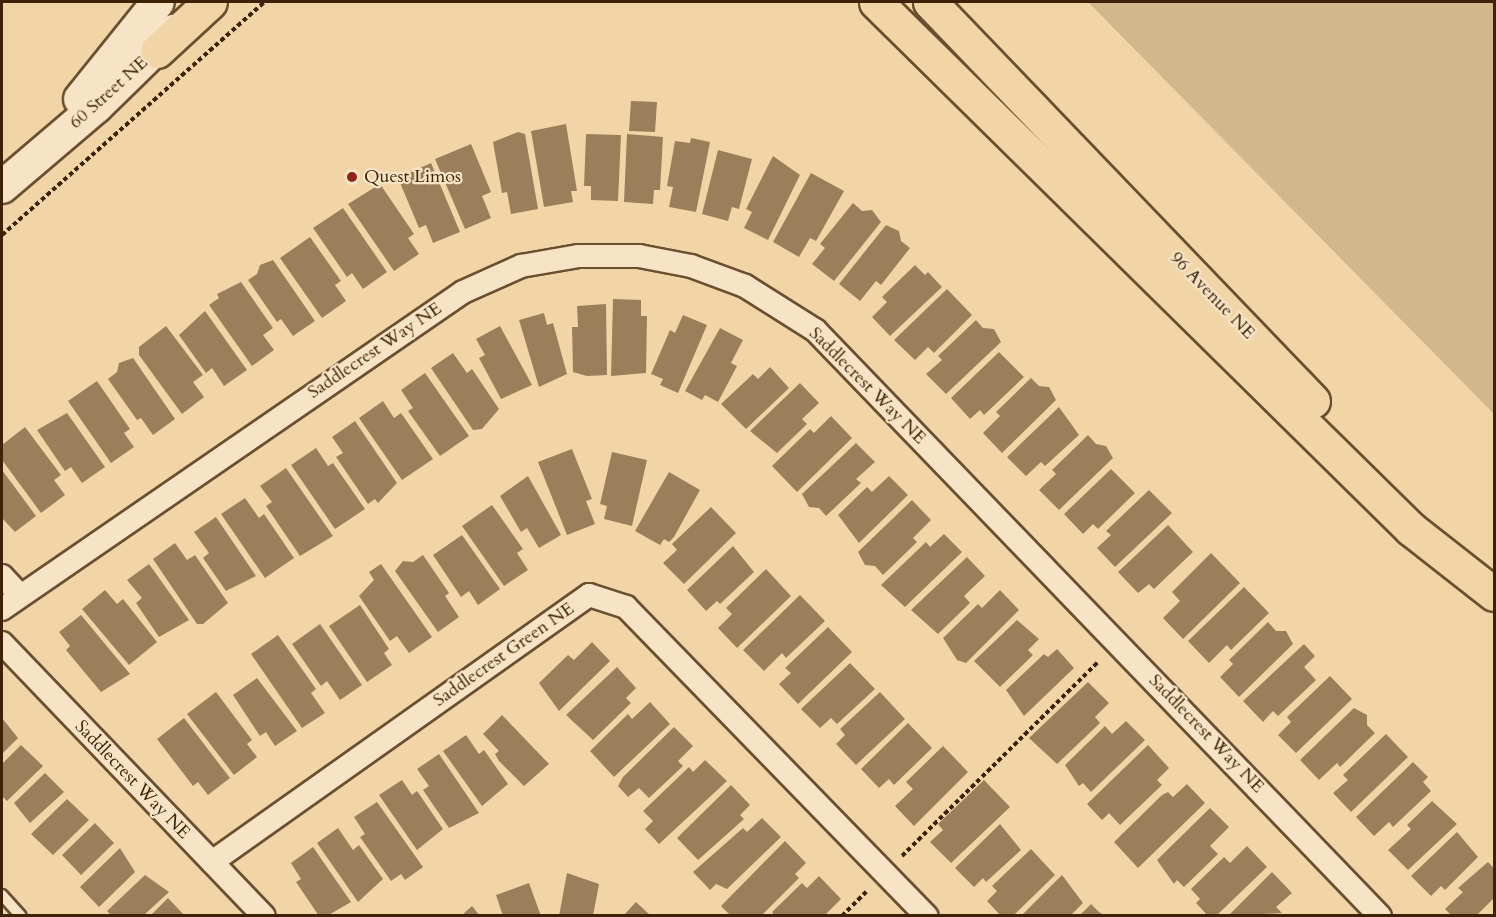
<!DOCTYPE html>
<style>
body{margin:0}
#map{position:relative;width:1496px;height:917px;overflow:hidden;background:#f2d5a7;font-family:Cardo,serif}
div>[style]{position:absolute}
.green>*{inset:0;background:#d3b78c}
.building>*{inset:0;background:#9b7f5b}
.path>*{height:4px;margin-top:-2px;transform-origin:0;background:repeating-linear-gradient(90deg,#3d2208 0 4.5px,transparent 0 7.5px)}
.roads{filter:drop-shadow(2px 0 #6a4f30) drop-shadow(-2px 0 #6a4f30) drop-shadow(0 2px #6a4f30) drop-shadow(0 -2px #6a4f30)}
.service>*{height:10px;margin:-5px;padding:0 5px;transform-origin:5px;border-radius:5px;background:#f7e4c6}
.minor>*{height:22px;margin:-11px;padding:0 11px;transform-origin:11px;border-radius:11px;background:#f7e4c6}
.secondary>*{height:32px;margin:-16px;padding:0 16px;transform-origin:16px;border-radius:16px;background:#f7e4c6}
.primary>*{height:33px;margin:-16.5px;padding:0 16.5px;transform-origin:16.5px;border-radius:16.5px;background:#f2d5a7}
.dots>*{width:16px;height:16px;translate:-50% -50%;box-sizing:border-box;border:3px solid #f7e4c6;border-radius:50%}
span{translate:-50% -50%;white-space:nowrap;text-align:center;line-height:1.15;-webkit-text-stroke:4.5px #f7e4c6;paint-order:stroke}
.street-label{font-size:18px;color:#3d2208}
.poi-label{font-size:18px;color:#3d2208}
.left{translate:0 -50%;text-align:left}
.frame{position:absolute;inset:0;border:3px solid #3d2208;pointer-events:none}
</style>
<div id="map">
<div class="green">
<i style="clip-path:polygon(1088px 2px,1494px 2px,1494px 414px)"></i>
</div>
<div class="building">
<i style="clip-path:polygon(631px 101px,657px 102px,655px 132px,629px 131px)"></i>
<i style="clip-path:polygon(566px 124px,577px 191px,571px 191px,573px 202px,544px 207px,531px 131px)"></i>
<i style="clip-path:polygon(518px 132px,525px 134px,538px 209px,511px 214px,507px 192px,502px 193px,493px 142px)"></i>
<i style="clip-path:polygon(586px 134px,621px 135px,618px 201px,591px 200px,591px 186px,584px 186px)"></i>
<i style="clip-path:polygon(627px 134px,663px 137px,660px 190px,654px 190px,653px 204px,624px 202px)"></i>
<i style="clip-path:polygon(691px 138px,710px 142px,696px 212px,669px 207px,673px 187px,667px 186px,675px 141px,690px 143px)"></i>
<i style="clip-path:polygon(471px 144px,491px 192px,482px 196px,491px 218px,465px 229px,435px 159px)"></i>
<i style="clip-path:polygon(718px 150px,752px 159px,739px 209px,732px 207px,728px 221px,702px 214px)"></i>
<i style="clip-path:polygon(773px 156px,800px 175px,768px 240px,744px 228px,752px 212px,746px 209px)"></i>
<i style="clip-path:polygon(431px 163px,460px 232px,433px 243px,426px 225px,419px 228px,398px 178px)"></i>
<i style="clip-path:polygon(811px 173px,844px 191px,816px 241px,810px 238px,799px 257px,773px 242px)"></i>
<i style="clip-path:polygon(380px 184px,414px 234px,408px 238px,419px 254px,394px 271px,348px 204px)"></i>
<i style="clip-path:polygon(853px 203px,862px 211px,872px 210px,881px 222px,834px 281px,812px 264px,825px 248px,820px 244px)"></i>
<i style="clip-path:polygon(343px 208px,387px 272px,363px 289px,352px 273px,347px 277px,313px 228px)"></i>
<i style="clip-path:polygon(886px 225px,899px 231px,901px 241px,910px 248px,881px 285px,876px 281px,860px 301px,839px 284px)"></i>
<i style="clip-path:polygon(310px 237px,341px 281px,335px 285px,346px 301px,322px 318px,280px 258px)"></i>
<i style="clip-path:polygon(273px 260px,315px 321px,293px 336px,281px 319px,277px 322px,248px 280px,257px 274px,260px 265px)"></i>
<i style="clip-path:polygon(915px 265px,925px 275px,928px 272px,942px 287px,890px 336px,872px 317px,887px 302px,882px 297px)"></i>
<i style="clip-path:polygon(241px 282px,273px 328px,263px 335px,274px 350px,252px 366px,209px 305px,219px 298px,217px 294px)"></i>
<i style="clip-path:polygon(947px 289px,972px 315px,934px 353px,928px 347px,915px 360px,894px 340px)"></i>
<i style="clip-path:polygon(613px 299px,641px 300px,641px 316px,647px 316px,646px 373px,611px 376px)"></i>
<i style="clip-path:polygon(606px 304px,607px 375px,587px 376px,573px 372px,572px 327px,578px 327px,577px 306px)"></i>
<i style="clip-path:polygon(205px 311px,247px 370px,224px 386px,212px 368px,206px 373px,179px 335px)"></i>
<i style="clip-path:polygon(544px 313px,547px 325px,553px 323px,567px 374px,539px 387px,519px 320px)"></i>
<i style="clip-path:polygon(683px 315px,707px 325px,678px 393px,660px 385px,663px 379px,651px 374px,670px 330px,675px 333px)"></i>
<i style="clip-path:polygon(976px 320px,983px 328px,994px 329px,1001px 342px,946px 394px,926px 374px,942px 360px,938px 356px)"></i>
<i style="clip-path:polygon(166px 326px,203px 375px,193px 382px,204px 397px,182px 414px,139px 355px,139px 347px)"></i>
<i style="clip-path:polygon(500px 326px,532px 385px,501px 399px,479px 358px,485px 355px,476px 339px)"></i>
<i style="clip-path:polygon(720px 328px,743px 340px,731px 363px,737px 366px,718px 402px,705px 395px,702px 400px,685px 391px)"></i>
<i style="clip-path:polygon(999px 352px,1024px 377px,984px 415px,980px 410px,970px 419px,951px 398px)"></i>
<i style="clip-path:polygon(453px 353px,467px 373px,472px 369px,499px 409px,482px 429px,473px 430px,431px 368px)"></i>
<i style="clip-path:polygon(133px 358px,175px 419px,153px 435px,141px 418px,137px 420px,108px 379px,117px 372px,119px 363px)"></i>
<i style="clip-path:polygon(770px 367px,789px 388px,746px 429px,721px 404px,753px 374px,758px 379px)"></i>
<i style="clip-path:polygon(425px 373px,469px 436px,440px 456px,408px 411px,413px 408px,401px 390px)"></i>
<i style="clip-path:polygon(1031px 378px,1039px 386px,1049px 387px,1056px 400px,1002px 453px,983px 433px,1000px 416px,996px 412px)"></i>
<i style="clip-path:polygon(97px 381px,130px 429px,124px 433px,134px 447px,111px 463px,68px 401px)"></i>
<i style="clip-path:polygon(800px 383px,819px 403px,802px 419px,807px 424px,777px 453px,750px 431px)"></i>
<i style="clip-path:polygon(383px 401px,394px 418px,401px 413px,433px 459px,402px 480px,359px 418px)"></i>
<i style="clip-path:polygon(1059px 407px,1079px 435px,1045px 466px,1041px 462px,1026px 476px,1007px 457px)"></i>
<i style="clip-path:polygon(67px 413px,105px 467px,82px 483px,71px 467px,65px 471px,37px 430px)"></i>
<i style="clip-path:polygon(831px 416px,852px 438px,797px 492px,772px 466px,810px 429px,814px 433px)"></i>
<i style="clip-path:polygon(355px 421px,397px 483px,378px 503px,375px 499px,368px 504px,336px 457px,343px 453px,332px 437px)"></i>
<i style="clip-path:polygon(25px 427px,61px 475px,54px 480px,65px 495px,41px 513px,2px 460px,2px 445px)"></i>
<i style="clip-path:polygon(1088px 435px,1096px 444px,1106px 446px,1113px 458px,1059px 510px,1039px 490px,1056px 474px,1052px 470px)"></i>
<i style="clip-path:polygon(856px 443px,875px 462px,856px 479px,861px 483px,826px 516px,819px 508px,809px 507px,802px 494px)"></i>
<i style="clip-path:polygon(316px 448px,328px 466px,333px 463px,365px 509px,335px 529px,291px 465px)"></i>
<i style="clip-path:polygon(572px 449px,592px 499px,586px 501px,595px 524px,567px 535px,538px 462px)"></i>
<i style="clip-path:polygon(612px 452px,647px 460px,632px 526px,604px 519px,607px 506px,600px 504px)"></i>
<i style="clip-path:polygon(286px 468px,333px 536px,300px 556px,266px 506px,272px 502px,260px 486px)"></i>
<i style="clip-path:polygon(1111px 469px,1135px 493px,1098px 529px,1093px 524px,1083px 534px,1064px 514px)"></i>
<i style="clip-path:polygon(2px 470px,36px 516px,15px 532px,2px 518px)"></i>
<i style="clip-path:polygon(669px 472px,700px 490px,674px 537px,669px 542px,664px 539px,660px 545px,635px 531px)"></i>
<i style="clip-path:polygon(528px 476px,561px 535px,539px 548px,527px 528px,521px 532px,500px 496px)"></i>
<i style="clip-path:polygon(889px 476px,908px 495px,859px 543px,838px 515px,867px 487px,872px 492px)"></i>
<i style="clip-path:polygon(1149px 490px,1172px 513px,1115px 567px,1097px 548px,1111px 535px,1106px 531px)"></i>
<i style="clip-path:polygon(245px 498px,259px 518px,264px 514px,294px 558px,265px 578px,221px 514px)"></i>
<i style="clip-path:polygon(912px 500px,931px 520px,913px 538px,917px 542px,883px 575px,875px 566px,865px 565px,858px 552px)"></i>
<i style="clip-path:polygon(492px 505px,523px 549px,517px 553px,528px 570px,504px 586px,462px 526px)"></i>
<i style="clip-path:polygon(711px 507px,736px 533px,684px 584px,663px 563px,677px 550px,672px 544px)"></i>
<i style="clip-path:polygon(216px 517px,256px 576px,226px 591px,203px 558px,209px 553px,194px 532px)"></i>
<i style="clip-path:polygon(1168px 525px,1193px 552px,1154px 589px,1149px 584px,1138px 593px,1118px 572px)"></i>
<i style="clip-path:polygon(944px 534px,962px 552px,905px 607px,881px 585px,926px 542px,930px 547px)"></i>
<i style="clip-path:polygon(462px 535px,500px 589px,478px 605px,469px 591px,461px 597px,433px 555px)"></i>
<i style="clip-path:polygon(175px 543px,187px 560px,195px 555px,228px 603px,203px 624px,197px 624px,153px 559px)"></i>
<i style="clip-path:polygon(733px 546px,754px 572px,720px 604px,717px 601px,706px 611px,687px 590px)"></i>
<i style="clip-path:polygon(1211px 553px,1240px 583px,1183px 639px,1163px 618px,1180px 601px,1172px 592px)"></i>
<i style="clip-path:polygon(423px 555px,449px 593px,445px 596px,459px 617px,438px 632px,395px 571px,403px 561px,413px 562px)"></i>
<i style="clip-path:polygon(967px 557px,985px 576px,964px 596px,970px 603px,938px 634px,911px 610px)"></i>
<i style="clip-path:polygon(149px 564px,189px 620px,159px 637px,136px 603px,142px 598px,127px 580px)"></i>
<i style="clip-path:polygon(381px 564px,432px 637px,409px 653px,397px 636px,390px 641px,359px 596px,374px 580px,369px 572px)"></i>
<i style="clip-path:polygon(766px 569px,791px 596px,737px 648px,718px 628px,732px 614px,726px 608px)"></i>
<i style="clip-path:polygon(1244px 587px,1269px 613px,1231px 650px,1227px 645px,1209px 663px,1188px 641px)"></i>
<i style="clip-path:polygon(105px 590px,117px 604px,123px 599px,157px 642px,129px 665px,82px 609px)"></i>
<i style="clip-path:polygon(1000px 590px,1019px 610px,966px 663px,957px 660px,943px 638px,978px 604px,982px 608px)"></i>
<i style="clip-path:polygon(800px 595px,825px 621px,786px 658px,782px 653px,764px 671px,743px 650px)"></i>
<i style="clip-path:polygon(360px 605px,389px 649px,384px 653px,392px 665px,367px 682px,329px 626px)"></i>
<i style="clip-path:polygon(81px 615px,130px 674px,101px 692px,66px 650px,70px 646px,59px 632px)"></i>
<i style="clip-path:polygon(1017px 620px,1039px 639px,1028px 650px,1033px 655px,1000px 687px,974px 661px)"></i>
<i style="clip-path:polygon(1268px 622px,1276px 631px,1286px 631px,1293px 644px,1239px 697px,1220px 677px,1233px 664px,1229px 660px)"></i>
<i style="clip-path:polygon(320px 624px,362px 685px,340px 700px,327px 681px,321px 686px,292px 644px)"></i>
<i style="clip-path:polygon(828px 627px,852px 652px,798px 704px,779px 684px,791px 673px,785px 668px)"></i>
<i style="clip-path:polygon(278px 635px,316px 689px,311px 693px,325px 713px,302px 728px,251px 654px)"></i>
<i style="clip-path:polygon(592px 642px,610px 661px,559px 711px,539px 683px,568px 655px,574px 660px)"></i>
<i style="clip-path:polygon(1304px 644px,1315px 656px,1304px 667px,1316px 680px,1278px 716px,1273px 711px,1263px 722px,1243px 701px)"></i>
<i style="clip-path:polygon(1057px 649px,1074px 668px,1024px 716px,1006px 690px,1044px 654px,1048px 657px)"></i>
<i style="clip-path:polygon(850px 663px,875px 689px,837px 724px,831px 718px,820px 728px,801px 709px)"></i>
<i style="clip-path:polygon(617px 667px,636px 688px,626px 698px,631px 703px,593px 740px,566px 715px)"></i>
<i style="clip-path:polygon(1330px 676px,1352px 699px,1296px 753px,1278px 735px,1291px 722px,1287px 717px)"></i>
<i style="clip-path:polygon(257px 678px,297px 731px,275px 746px,266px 732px,260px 736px,233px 695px)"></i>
<i style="clip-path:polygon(1088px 682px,1109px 703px,1095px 717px,1100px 723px,1057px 764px,1029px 738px)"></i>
<i style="clip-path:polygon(216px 692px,252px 740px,247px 744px,257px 757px,234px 775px,187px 714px)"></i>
<i style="clip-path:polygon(880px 692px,905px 719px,856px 765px,836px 744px,845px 735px,840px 729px)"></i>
<i style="clip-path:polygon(650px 702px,670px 724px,614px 777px,590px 751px,628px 714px,632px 719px)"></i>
<i style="clip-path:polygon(1354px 708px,1367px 715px,1367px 725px,1375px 733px,1340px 767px,1337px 763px,1319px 780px,1300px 760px)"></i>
<i style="clip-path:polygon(502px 715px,549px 764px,524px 786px,499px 761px,495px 754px,499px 751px,483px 734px)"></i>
<i style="clip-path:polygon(2px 718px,18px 738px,2px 754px)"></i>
<i style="clip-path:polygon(184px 718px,230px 778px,208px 795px,198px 782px,193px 786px,157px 739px)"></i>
<i style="clip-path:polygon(1126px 721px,1145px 740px,1091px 792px,1083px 783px,1079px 786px,1065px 765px,1105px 726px,1112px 734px)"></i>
<i style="clip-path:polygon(908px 723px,932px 748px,894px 785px,889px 779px,879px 788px,861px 769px)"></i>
<i style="clip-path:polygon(674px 727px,693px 746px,678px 761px,683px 766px,649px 798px,639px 788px,628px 797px,618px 786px,623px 777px)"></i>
<i style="clip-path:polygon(1386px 734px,1408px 757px,1351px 812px,1333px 793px,1348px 780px,1343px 775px)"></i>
<i style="clip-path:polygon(466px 735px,479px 754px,484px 750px,508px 784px,482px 806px,443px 751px)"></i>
<i style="clip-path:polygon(21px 745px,43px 766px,7px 801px,2px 796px,2px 764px)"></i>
<i style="clip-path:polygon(1148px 745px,1169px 768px,1157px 780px,1162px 785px,1120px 825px,1109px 813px,1102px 820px,1087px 804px)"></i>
<i style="clip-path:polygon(943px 746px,968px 772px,914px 826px,895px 806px,913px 789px,906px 782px)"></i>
<i style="clip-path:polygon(439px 754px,479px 813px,449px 828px,423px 790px,429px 786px,417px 769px)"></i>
<i style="clip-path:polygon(705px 760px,727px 781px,659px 844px,645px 829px,653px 821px,643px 811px,689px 767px,693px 772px)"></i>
<i style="clip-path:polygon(1413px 762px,1428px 777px,1423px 782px,1431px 791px,1393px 827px,1389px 822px,1374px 836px,1356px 817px)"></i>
<i style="clip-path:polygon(45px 773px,64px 792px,30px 823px,14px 803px)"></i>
<i style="clip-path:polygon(402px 780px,412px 795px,417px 791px,443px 829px,417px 850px,379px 795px)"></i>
<i style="clip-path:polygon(984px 780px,1010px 807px,951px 863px,930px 842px,943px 830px,938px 824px)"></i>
<i style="clip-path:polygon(1187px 784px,1205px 803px,1138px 868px,1114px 842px,1162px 795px,1168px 792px,1173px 797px)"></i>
<i style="clip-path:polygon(731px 785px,750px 805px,740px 815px,744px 819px,698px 860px,677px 838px)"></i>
<i style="clip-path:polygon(67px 799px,89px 820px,53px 855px,31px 834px)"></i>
<i style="clip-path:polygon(1432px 801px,1457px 824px,1408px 870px,1388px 850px,1411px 829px,1407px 825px)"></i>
<i style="clip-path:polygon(377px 802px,423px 867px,405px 880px,401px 874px,391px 881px,360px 837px,365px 834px,354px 817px)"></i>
<i style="clip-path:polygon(1210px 808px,1229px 827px,1210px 846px,1218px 854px,1184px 887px,1177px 880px,1174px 884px,1157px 860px)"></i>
<i style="clip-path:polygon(762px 818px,781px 837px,727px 889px,716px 884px,710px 890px,693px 872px,743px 828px,747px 832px)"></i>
<i style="clip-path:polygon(95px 823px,114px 843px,81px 875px,62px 855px)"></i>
<i style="clip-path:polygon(1000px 824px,1021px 850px,986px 882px,983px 878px,974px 887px,955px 868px)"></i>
<i style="clip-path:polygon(338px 828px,353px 850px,359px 845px,383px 879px,358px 902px,317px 843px)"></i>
<i style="clip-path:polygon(1457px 832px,1478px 857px,1445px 890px,1441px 886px,1431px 896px,1411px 876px)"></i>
<i style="clip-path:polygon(785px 841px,806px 863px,795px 874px,799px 878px,761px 916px,731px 916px,721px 906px)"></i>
<i style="clip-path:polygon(1247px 846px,1267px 867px,1216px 916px,1208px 916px,1196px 903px,1200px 899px,1191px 889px,1224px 857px,1230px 863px)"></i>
<i style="clip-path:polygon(313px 847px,351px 902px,327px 916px,319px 916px,296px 882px,301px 879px,291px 863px)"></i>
<i style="clip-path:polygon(120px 848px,135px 872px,99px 907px,80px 887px)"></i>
<i style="clip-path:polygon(1031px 849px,1055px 875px,1013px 916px,1001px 916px,987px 901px,997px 891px,992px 886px)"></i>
<i style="clip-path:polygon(1488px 862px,1494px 868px,1494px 898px,1476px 916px,1452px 916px,1445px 909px,1463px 892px,1458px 888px)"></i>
<i style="clip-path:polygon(1272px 872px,1292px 893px,1276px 907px,1282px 913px,1228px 916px)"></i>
<i style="clip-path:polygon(567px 873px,599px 884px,593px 916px,559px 916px)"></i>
<i style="clip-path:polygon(145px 875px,169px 892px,143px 916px,112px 916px,107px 911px)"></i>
<i style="clip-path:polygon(1062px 875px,1083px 903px,1070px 916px,1021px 916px)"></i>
<i style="clip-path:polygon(819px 876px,841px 899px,824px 916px,775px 916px,772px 912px,802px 883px,807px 888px)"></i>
<i style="clip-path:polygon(529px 883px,541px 916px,503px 916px,496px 895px)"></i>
<i style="clip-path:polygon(168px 898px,185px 916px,150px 916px)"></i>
<i style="clip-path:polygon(636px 902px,651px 916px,623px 916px)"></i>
<i style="clip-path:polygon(1091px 904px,1099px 912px,1106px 916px,1079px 916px)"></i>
<i style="clip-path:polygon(472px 906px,480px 916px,461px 916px)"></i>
</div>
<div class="path">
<i style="left:2px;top:235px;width:351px;rotate:-41.6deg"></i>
<i style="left:902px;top:856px;width:277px;rotate:-44.7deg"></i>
<i style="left:842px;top:916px;width:35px;rotate:-45deg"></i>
</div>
<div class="roads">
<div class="service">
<i style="left:2px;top:895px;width:28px;rotate:48deg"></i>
</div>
<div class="minor">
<i style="left:2px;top:576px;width:25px;rotate:47deg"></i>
<i style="left:2px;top:609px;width:559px;rotate:-34.51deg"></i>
<i style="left:463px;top:292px;width:64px;rotate:-24.1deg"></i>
<i style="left:521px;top:266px;width:59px;rotate:-9.8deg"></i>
<i style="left:579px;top:256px;width:60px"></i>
<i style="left:639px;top:256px;width:53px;rotate:10.9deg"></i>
<i style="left:691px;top:266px;width:58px;rotate:20.3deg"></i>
<i style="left:745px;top:286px;width:83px;rotate:32.2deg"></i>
<i style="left:815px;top:330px;width:814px;rotate:46.05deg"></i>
<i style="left:2px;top:643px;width:378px;rotate:46.2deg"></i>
<i style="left:212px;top:862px;width:462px;rotate:-35.3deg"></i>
<i style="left:589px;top:595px;width:39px;rotate:18deg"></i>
<i style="left:626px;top:607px;width:431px;rotate:45.8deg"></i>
</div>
<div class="secondary">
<i style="left:80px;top:99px;width:124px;rotate:-51.2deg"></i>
<i style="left:2px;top:187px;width:123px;rotate:-40.4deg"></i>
<i style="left:96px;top:107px;width:109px;rotate:-44.3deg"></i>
</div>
<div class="primary">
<i style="left:876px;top:2px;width:751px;rotate:44.57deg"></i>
<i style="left:1411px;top:529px;width:105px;rotate:38.1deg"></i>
<i style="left:930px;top:2px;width:553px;rotate:46.17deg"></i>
<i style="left:157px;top:51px;width:72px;rotate:-42.8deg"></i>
</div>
</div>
<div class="dots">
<i style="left:352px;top:177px;background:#8f2418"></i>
</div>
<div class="street-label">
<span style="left:109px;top:93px;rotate:-42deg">60 Street NE</span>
<span style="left:1212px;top:296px;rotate:46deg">96 Avenue NE</span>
<span style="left:375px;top:351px;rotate:-34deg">Saddlecrest Way NE</span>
<span style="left:867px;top:386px;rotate:45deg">Saddlecrest Way NE</span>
<span style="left:504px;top:655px;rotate:-35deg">Saddlecrest Green NE</span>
<span style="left:1206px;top:734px;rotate:46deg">Saddlecrest Way NE</span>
<span style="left:132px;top:780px;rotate:46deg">Saddlecrest Way NE</span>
</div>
<div class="poi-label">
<span class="left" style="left:364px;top:177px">Quest Limos</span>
</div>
<div class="frame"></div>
</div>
